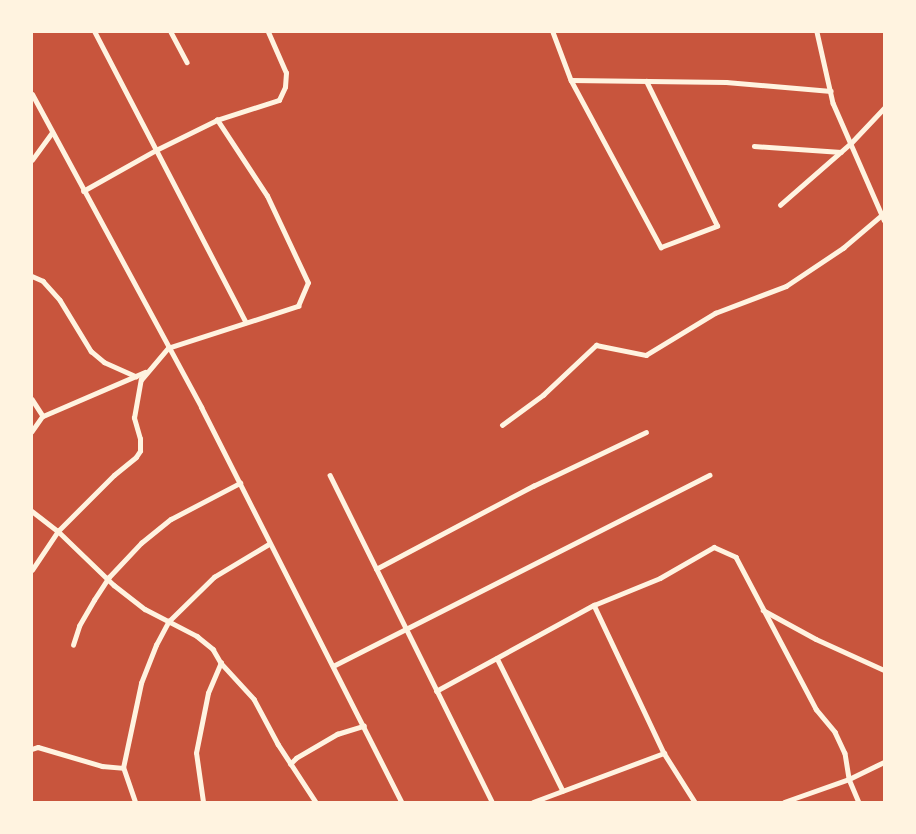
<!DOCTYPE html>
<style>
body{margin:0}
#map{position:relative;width:916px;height:834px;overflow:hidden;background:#c8553d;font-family:Barlow,sans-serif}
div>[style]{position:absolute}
.minor>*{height:4.5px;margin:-2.25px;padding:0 2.25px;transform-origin:2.25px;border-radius:2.25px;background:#fff3e0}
.tertiary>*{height:5px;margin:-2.5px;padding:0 2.5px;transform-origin:2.5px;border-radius:2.5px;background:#fff3e0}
span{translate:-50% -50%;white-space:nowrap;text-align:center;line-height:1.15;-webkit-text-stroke:5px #fff3e0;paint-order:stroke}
.frame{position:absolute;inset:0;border:33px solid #fff3e0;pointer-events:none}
</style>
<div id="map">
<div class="minor">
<i style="left:95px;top:32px;width:327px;rotate:62.5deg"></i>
<i style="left:171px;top:32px;width:34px;rotate:62deg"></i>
<i style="left:553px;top:32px;width:51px;rotate:69.4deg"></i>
<i style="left:571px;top:80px;width:190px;rotate:61.7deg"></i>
<i style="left:661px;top:247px;width:60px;rotate:-20.6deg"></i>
<i style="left:717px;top:226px;width:161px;rotate:-116.1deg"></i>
<i style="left:817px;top:32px;width:73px;rotate:77.3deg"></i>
<i style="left:833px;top:103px;width:128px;rotate:66.4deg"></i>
<i style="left:571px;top:80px;width:155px;rotate:0.7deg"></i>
<i style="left:726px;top:82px;width:105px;rotate:4.9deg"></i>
<i style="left:754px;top:146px;width:87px;rotate:3.9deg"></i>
<i style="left:32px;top:160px;width:34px;rotate:-54deg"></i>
<i style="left:83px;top:191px;width:84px;rotate:-29.3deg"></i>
<i style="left:156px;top:150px;width:68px;rotate:-26.2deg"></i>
<i style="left:217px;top:120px;width:65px;rotate:-17.9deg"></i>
<i style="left:279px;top:100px;width:14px;rotate:-65deg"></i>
<i style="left:285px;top:87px;width:14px;rotate:-86deg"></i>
<i style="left:286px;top:73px;width:45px;rotate:-113.7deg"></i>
<i style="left:780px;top:205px;width:93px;rotate:-41.1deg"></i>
<i style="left:850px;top:144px;width:50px;rotate:-46.6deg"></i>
<i style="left:32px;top:276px;width:12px;rotate:24deg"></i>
<i style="left:43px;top:281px;width:25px;rotate:48deg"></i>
<i style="left:60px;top:300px;width:60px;rotate:58.7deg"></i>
<i style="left:91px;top:351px;width:17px;rotate:40deg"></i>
<i style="left:104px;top:362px;width:35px;rotate:24deg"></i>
<i style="left:32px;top:399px;width:20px;rotate:57deg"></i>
<i style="left:43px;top:416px;width:19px;rotate:125deg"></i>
<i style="left:43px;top:416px;width:111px;rotate:-23.3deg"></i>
<i style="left:502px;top:425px;width:51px;rotate:-36.2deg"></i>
<i style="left:543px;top:395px;width:73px;rotate:-43.3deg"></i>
<i style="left:596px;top:345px;width:51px;rotate:11.3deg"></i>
<i style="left:646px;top:355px;width:81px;rotate:-31.3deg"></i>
<i style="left:715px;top:313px;width:76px;rotate:-20.8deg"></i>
<i style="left:786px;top:286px;width:69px;rotate:-33.7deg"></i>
<i style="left:843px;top:248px;width:54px;rotate:-40.5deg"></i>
<i style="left:330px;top:475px;width:365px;rotate:63.6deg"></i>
<i style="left:32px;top:511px;width:33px;rotate:38deg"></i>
<i style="left:58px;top:531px;width:78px;rotate:44deg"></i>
<i style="left:114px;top:585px;width:39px;rotate:38deg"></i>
<i style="left:145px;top:609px;width:59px;rotate:27.4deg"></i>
<i style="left:197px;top:636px;width:21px;rotate:39deg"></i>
<i style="left:213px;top:649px;width:16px;rotate:60deg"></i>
<i style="left:221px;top:663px;width:49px;rotate:47.5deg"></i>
<i style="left:254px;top:699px;width:51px;rotate:61.9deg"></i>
<i style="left:278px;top:744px;width:69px;rotate:56.8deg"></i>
<i style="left:376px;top:569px;width:178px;rotate:-27.9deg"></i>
<i style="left:533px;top:486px;width:125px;rotate:-25.5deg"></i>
<i style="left:32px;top:570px;width:47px;rotate:-56.3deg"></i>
<i style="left:58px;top:531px;width:79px;rotate:-45deg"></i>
<i style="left:114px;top:475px;width:28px;rotate:-39deg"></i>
<i style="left:136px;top:457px;width:7px;rotate:-56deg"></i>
<i style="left:140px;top:451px;width:12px;rotate:-90deg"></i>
<i style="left:140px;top:439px;width:22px;rotate:-106deg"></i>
<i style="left:134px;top:418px;width:39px;rotate:-80deg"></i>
<i style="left:141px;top:380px;width:42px;rotate:-49.8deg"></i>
<i style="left:168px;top:348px;width:137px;rotate:-17.9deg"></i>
<i style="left:298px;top:306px;width:25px;rotate:-67deg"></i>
<i style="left:308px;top:283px;width:96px;rotate:-115.2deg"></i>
<i style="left:267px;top:196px;width:91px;rotate:-123.3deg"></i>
<i style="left:594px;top:605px;width:164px;rotate:64.7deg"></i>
<i style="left:664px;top:753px;width:58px;rotate:57.7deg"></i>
<i style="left:763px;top:610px;width:60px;rotate:28.7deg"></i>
<i style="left:816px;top:639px;width:75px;rotate:24.5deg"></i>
<i style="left:73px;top:645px;width:20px;rotate:-72deg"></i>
<i style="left:79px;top:626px;width:30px;rotate:-60deg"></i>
<i style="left:94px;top:600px;width:27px;rotate:-57deg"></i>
<i style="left:109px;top:577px;width:47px;rotate:-46.7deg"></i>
<i style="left:141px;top:543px;width:38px;rotate:-39deg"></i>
<i style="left:171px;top:519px;width:78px;rotate:-27.6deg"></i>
<i style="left:497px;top:658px;width:148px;rotate:63.6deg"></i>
<i style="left:333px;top:666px;width:422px;rotate:-26.9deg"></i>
<i style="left:436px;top:691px;width:180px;rotate:-28.6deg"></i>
<i style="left:594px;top:605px;width:71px;rotate:-22.2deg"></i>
<i style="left:660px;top:578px;width:62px;rotate:-29.9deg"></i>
<i style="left:714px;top:547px;width:24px;rotate:24deg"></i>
<i style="left:736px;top:557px;width:172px;rotate:62.2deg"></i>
<i style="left:816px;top:709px;width:30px;rotate:50deg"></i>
<i style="left:835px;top:732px;width:23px;rotate:65deg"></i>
<i style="left:845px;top:753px;width:26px;rotate:81deg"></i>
<i style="left:849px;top:779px;width:25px;rotate:67deg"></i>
<i style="left:32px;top:749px;width:6px;rotate:-18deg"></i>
<i style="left:38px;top:747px;width:67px;rotate:16.5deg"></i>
<i style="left:102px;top:766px;width:21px;rotate:5deg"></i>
<i style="left:290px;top:764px;width:8px;rotate:-45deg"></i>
<i style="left:296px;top:758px;width:48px;rotate:-30.3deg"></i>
<i style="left:337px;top:734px;width:28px;rotate:-17deg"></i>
<i style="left:135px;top:802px;width:36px;rotate:-109deg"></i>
<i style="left:123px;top:768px;width:87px;rotate:-78deg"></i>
<i style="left:141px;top:683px;width:41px;rotate:-68.5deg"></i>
<i style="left:156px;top:645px;width:27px;rotate:-62deg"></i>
<i style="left:169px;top:621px;width:63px;rotate:-44.4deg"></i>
<i style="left:214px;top:577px;width:64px;rotate:-31deg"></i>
<i style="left:203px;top:802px;width:49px;rotate:-98.1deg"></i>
<i style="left:196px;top:753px;width:61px;rotate:-78.7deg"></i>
<i style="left:208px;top:693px;width:33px;rotate:-67deg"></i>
<i style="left:533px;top:802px;width:140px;rotate:-20.5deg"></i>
<i style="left:784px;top:802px;width:69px;rotate:-19.5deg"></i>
<i style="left:849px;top:779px;width:39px;rotate:-26deg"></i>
</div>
<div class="tertiary">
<i style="left:32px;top:94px;width:356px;rotate:61.6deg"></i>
<i style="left:201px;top:407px;width:443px;rotate:63.1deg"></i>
</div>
<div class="frame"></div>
</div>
